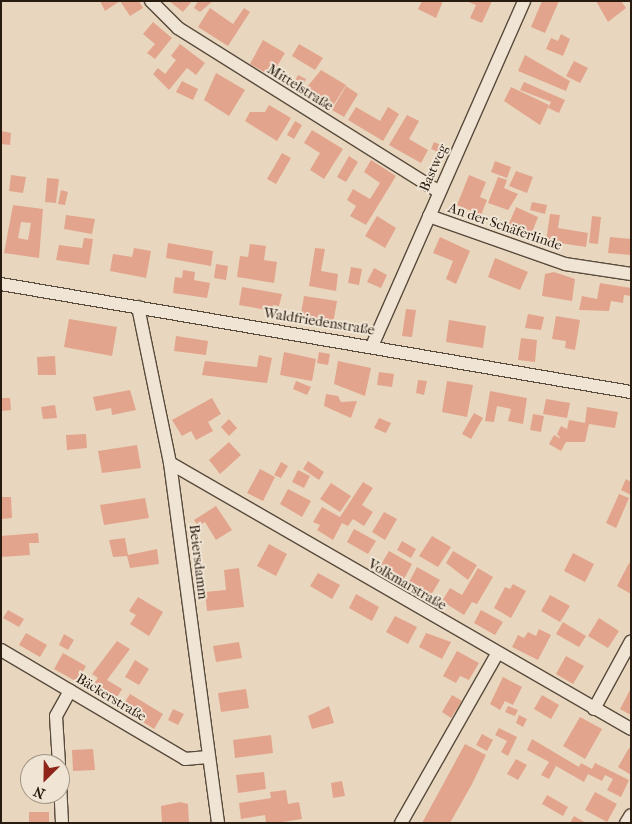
<!DOCTYPE html>
<meta charset="utf-8">
<style>
body{margin:0}
#map{position:relative;width:632px;height:824px;overflow:hidden;background:#e8d7be;font-family:"IM FELL French Canon",serif}
div>[style]{position:absolute}
.building>*{inset:0;background:#e2a48c}
.roads{filter:drop-shadow(1px 0 #584b3c) drop-shadow(-1px 0 #584b3c) drop-shadow(0 1px #584b3c) drop-shadow(0 -1px #584b3c)}
.street>*{height:12px;margin:-6px;padding:0 6px;transform-origin:6px;border-radius:6px;background:#f0e5d5}
span{translate:-50% -50%;white-space:nowrap;text-align:center;line-height:1.15;-webkit-text-stroke:4px #f0e5d5;paint-order:stroke}
.street-label{font-size:14px;color:#281c10}
.frame{position:absolute;inset:0;border:2px solid #281c10;pointer-events:none}
.north{position:absolute;left:20px;top:754px;width:50px;height:50px;box-sizing:border-box;background:#f0e5d5;border:1px solid #a09586;border-radius:50%;rotate:203deg;font-size:14px;font-weight:700;line-height:20px;text-align:center;color:#281c10}
.north::after{content:'';display:block;margin:auto;width:18px;height:22px;background:#8f2418;clip-path:polygon(50% 0,100% 100%,50% 72%,0 100%)}
</style>
<div id="map">
<div class="building">
<i style="clip-path:polygon(100px 1px,120px 1px,105px 11px)"></i>
<i style="clip-path:polygon(120px 1px,139px 1px,143px 8px,130px 16px)"></i>
<i style="clip-path:polygon(169px 1px,192px 1px,183px 12px)"></i>
<i style="clip-path:polygon(198px 1px,213px 1px,200px 12px,194px 8px)"></i>
<i style="clip-path:polygon(422px 1px,443px 1px,436px 18px,418px 9px)"></i>
<i style="clip-path:polygon(466px 1px,492px 1px,482px 23px,470px 18px,476px 5px)"></i>
<i style="clip-path:polygon(542px 1px,559px 1px,545px 33px,531px 27px)"></i>
<i style="clip-path:polygon(596px 1px,621px 1px,626px 8px,608px 22px)"></i>
<i style="clip-path:polygon(210px 8px,233px 24px,244px 8px,250px 12px,228px 46px,198px 27px)"></i>
<i style="clip-path:polygon(153px 22px,172px 38px,155px 59px,147px 53px,155px 44px,143px 34px)"></i>
<i style="clip-path:polygon(561px 34px,570px 39px,563px 56px,546px 49px,551px 38px,558px 41px)"></i>
<i style="clip-path:polygon(263px 40px,285px 53px,271px 76px,250px 64px)"></i>
<i style="clip-path:polygon(180px 44px,205px 63px,196px 75px,187px 68px,169px 90px,153px 74px,158px 68px,165px 74px,176px 60px,171px 56px)"></i>
<i style="clip-path:polygon(299px 44px,323px 58px,315px 70px,292px 56px)"></i>
<i style="clip-path:polygon(525px 55px,570px 81px,566px 91px,518px 71px)"></i>
<i style="clip-path:polygon(574px 61px,588px 68px,580px 83px,566px 76px)"></i>
<i style="clip-path:polygon(321px 70px,346px 85px,331px 109px,303px 92px)"></i>
<i style="clip-path:polygon(216px 73px,245px 90px,229px 116px,204px 100px)"></i>
<i style="clip-path:polygon(298px 75px,306px 79px,300px 91px,292px 87px)"></i>
<i style="clip-path:polygon(182px 81px,198px 89px,193px 100px,176px 92px)"></i>
<i style="clip-path:polygon(524px 82px,565px 100px,559px 113px,548px 108px,551px 102px,520px 90px)"></i>
<i style="clip-path:polygon(346px 86px,358px 94px,344px 117px,332px 110px)"></i>
<i style="clip-path:polygon(511px 87px,549px 105px,540px 125px,504px 101px)"></i>
<i style="clip-path:polygon(269px 105px,291px 118px,277px 141px,245px 121px,250px 112px,265px 112px)"></i>
<i style="clip-path:polygon(356px 107px,380px 121px,388px 107px,399px 114px,383px 141px,348px 120px)"></i>
<i style="clip-path:polygon(407px 115px,419px 121px,409px 139px,428px 150px,421px 163px,389px 145px)"></i>
<i style="clip-path:polygon(295px 121px,302px 125px,294px 139px,287px 135px)"></i>
<i style="clip-path:polygon(312px 130px,343px 149px,324px 179px,310px 170px,320px 153px,304px 143px)"></i>
<i style="clip-path:polygon(1px 131px,11px 133px,10px 145px,1px 144px)"></i>
<i style="clip-path:polygon(434px 142px,446px 147px,443px 154px,431px 149px)"></i>
<i style="clip-path:polygon(282px 153px,291px 158px,276px 184px,267px 179px)"></i>
<i style="clip-path:polygon(349px 156px,358px 162px,346px 182px,337px 177px)"></i>
<i style="clip-path:polygon(371px 160px,396px 176px,366px 225px,350px 216px,356px 206px,347px 200px,353px 189px,370px 199px,380px 183px,364px 172px)"></i>
<i style="clip-path:polygon(495px 161px,511px 167px,507px 178px,491px 172px)"></i>
<i style="clip-path:polygon(516px 171px,533px 177px,527px 193px,509px 186px)"></i>
<i style="clip-path:polygon(11px 175px,26px 177px,23px 193px,9px 191px)"></i>
<i style="clip-path:polygon(469px 175px,486px 182px,480px 197px,487px 200px,481px 215px,457px 205px)"></i>
<i style="clip-path:polygon(498px 177px,507px 180px,504px 188px,518px 194px,508px 210px,488px 203px)"></i>
<i style="clip-path:polygon(47px 178px,59px 179px,56px 203px,45px 202px)"></i>
<i style="clip-path:polygon(61px 190px,68px 192px,65px 205px,58px 204px)"></i>
<i style="clip-path:polygon(532px 202px,547px 205px,545px 214px,530px 210px)"></i>
<i style="clip-path:polygon(evenodd,13px 205px,43px 209px,39px 258px,4px 253px,13px 205px,21px 222px,31px 223px,28px 240px,18px 238px,21px 222px)"></i>
<i style="clip-path:polygon(516px 207px,538px 217px,531px 235px,508px 226px)"></i>
<i style="clip-path:polygon(550px 214px,560px 215px,558px 228px,588px 233px,586px 247px,546px 241px)"></i>
<i style="clip-path:polygon(66px 215px,95px 219px,92px 234px,64px 229px)"></i>
<i style="clip-path:polygon(377px 216px,396px 228px,385px 248px,365px 236px)"></i>
<i style="clip-path:polygon(592px 216px,601px 217px,598px 244px,589px 243px)"></i>
<i style="clip-path:polygon(440px 237px,470px 251px,456px 284px,446px 279px,453px 261px,433px 253px)"></i>
<i style="clip-path:polygon(610px 237px,631px 239px,631px 255px,608px 253px)"></i>
<i style="clip-path:polygon(84px 238px,93px 239px,89px 265px,56px 260px,59px 245px,82px 248px)"></i>
<i style="clip-path:polygon(168px 243px,213px 251px,211px 266px,166px 258px)"></i>
<i style="clip-path:polygon(250px 244px,266px 246px,264px 260px,277px 262px,274px 283px,237px 277px,240px 256px,248px 257px)"></i>
<i style="clip-path:polygon(134px 248px,151px 251px,146px 278px,110px 271px,113px 254px,132px 257px)"></i>
<i style="clip-path:polygon(315px 248px,325px 249px,321px 271px,338px 274px,336px 291px,309px 286px)"></i>
<i style="clip-path:polygon(495px 258px,528px 272px,520px 290px,488px 277px)"></i>
<i style="clip-path:polygon(216px 264px,228px 266px,226px 280px,214px 278px)"></i>
<i style="clip-path:polygon(351px 267px,362px 269px,359px 285px,348px 283px)"></i>
<i style="clip-path:polygon(374px 268px,387px 275px,381px 288px,367px 282px)"></i>
<i style="clip-path:polygon(183px 270px,195px 272px,194px 280px,210px 283px,207px 298px,173px 293px,175px 277px,182px 278px)"></i>
<i style="clip-path:polygon(554px 272px,575px 279px,572px 301px,542px 296px,545px 274px)"></i>
<i style="clip-path:polygon(600px 283px,631px 288px,631px 296px,624px 295px,623px 303px,611px 301px,609px 311px,579px 310px,582px 296px,597px 299px)"></i>
<i style="clip-path:polygon(242px 287px,282px 294px,279px 306px,273px 305px,272px 311px,239px 305px)"></i>
<i style="clip-path:polygon(304px 296px,337px 301px,333px 324px,300px 319px)"></i>
<i style="clip-path:polygon(406px 309px,416px 310px,412px 337px,402px 336px)"></i>
<i style="clip-path:polygon(528px 314px,544px 317px,541px 330px,525px 328px)"></i>
<i style="clip-path:polygon(556px 316px,580px 320px,575px 350px,565px 348px,566px 341px,552px 339px)"></i>
<i style="clip-path:polygon(69px 319px,117px 327px,112px 356px,64px 347px)"></i>
<i style="clip-path:polygon(449px 320px,486px 326px,483px 348px,446px 342px)"></i>
<i style="clip-path:polygon(176px 336px,208px 341px,206px 355px,174px 351px)"></i>
<i style="clip-path:polygon(521px 338px,537px 340px,535px 362px,518px 360px)"></i>
<i style="clip-path:polygon(284px 352px,316px 359px,312px 381px,280px 375px)"></i>
<i style="clip-path:polygon(319px 352px,330px 354px,328px 365px,317px 363px)"></i>
<i style="clip-path:polygon(259px 355px,272px 358px,267px 383px,202px 375px,205px 361px,257px 367px)"></i>
<i style="clip-path:polygon(55px 356px,56px 375px,38px 375px,37px 357px)"></i>
<i style="clip-path:polygon(338px 361px,371px 368px,365px 396px,334px 384px)"></i>
<i style="clip-path:polygon(379px 372px,394px 374px,392px 387px,377px 385px)"></i>
<i style="clip-path:polygon(418px 380px,427px 381px,424px 395px,416px 393px)"></i>
<i style="clip-path:polygon(296px 381px,311px 387px,307px 395px,293px 389px)"></i>
<i style="clip-path:polygon(447px 381px,473px 385px,467px 417px,442px 412px)"></i>
<i style="clip-path:polygon(130px 390px,136px 410px,112px 415px,111px 408px,96px 411px,93px 397px)"></i>
<i style="clip-path:polygon(490px 391px,527px 398px,523px 424px,508px 421px,511px 409px,497px 406px,494px 422px,485px 421px)"></i>
<i style="clip-path:polygon(326px 394px,338px 396px,341px 402px,357px 401px,351px 418px,324px 406px)"></i>
<i style="clip-path:polygon(1px 398px,10px 398px,11px 410px,1px 411px)"></i>
<i style="clip-path:polygon(212px 398px,221px 414px,208px 422px,213px 431px,196px 440px,191px 431px,182px 436px,172px 420px)"></i>
<i style="clip-path:polygon(546px 399px,570px 403px,567px 418px,543px 414px)"></i>
<i style="clip-path:polygon(55px 405px,57px 418px,43px 419px,41px 407px)"></i>
<i style="clip-path:polygon(587px 407px,618px 412px,615px 428px,589px 424px,585px 442px,566px 442px,561px 451px,549px 444px,554px 435px,561px 439px,557px 434px,561px 426px,567px 429px,569px 420px,585px 423px)"></i>
<i style="clip-path:polygon(474px 413px,483px 418px,471px 439px,462px 434px)"></i>
<i style="clip-path:polygon(533px 414px,544px 416px,541px 432px,530px 430px)"></i>
<i style="clip-path:polygon(379px 418px,391px 423px,386px 433px,374px 428px)"></i>
<i style="clip-path:polygon(229px 419px,237px 428px,229px 436px,221px 427px)"></i>
<i style="clip-path:polygon(86px 434px,87px 448px,67px 450px,66px 435px)"></i>
<i style="clip-path:polygon(229px 442px,241px 455px,220px 474px,209px 460px)"></i>
<i style="clip-path:polygon(137px 445px,141px 468px,102px 473px,98px 451px)"></i>
<i style="clip-path:polygon(308px 461px,324px 472px,319px 480px,303px 469px)"></i>
<i style="clip-path:polygon(281px 462px,288px 466px,281px 478px,274px 475px)"></i>
<i style="clip-path:polygon(260px 469px,275px 477px,263px 501px,247px 493px)"></i>
<i style="clip-path:polygon(298px 470px,310px 476px,304px 488px,292px 482px)"></i>
<i style="clip-path:polygon(626px 479px,631px 482px,631px 495px,621px 490px)"></i>
<i style="clip-path:polygon(363px 482px,373px 488px,362px 505px,373px 512px,364px 526px,353px 519px,348px 526px,342px 523px,333px 540px,317px 530px,320px 525px,313px 522px,322px 507px,340px 517px)"></i>
<i style="clip-path:polygon(331px 483px,351px 496px,340px 512px,320px 499px)"></i>
<i style="clip-path:polygon(288px 489px,311px 501px,302px 517px,280px 504px)"></i>
<i style="clip-path:polygon(619px 494px,629px 498px,616px 528px,606px 523px)"></i>
<i style="clip-path:polygon(1px 497px,11px 497px,12px 518px,1px 519px)"></i>
<i style="clip-path:polygon(145px 498px,149px 518px,104px 525px,100px 505px)"></i>
<i style="clip-path:polygon(216px 506px,232px 530px,216px 540px,205px 522px,198px 526px,194px 520px)"></i>
<i style="clip-path:polygon(384px 512px,397px 519px,385px 540px,372px 532px)"></i>
<i style="clip-path:polygon(354px 529px,376px 541px,368px 554px,347px 542px)"></i>
<i style="clip-path:polygon(38px 533px,39px 543px,29px 543px,30px 555px,1px 557px,1px 536px)"></i>
<i style="clip-path:polygon(432px 536px,451px 547px,438px 567px,419px 556px)"></i>
<i style="clip-path:polygon(125px 538px,128px 555px,157px 549px,159px 564px,130px 568px,127px 556px,113px 557px,109px 540px)"></i>
<i style="clip-path:polygon(402px 541px,416px 549px,411px 558px,397px 550px)"></i>
<i style="clip-path:polygon(269px 544px,287px 554px,276px 576px,257px 566px)"></i>
<i style="clip-path:polygon(389px 551px,412px 564px,404px 579px,380px 566px)"></i>
<i style="clip-path:polygon(453px 551px,477px 565px,468px 580px,446px 563px)"></i>
<i style="clip-path:polygon(573px 553px,594px 564px,585px 582px,564px 571px)"></i>
<i style="clip-path:polygon(629px 563px,631px 564px,631px 594px,617px 586px)"></i>
<i style="clip-path:polygon(417px 567px,440px 580px,431px 595px,409px 582px)"></i>
<i style="clip-path:polygon(239px 568px,244px 607px,207px 611px,205px 592px,226px 590px,224px 570px)"></i>
<i style="clip-path:polygon(478px 568px,493px 577px,477px 604px,472px 602px,464px 615px,442px 601px,450px 588px,462px 595px)"></i>
<i style="clip-path:polygon(318px 573px,340px 585px,332px 599px,310px 586px)"></i>
<i style="clip-path:polygon(513px 584px,526px 591px,511px 618px,494px 608px,505px 587px,510px 589px)"></i>
<i style="clip-path:polygon(356px 594px,379px 607px,372px 621px,349px 608px)"></i>
<i style="clip-path:polygon(550px 595px,570px 606px,560px 622px,541px 611px)"></i>
<i style="clip-path:polygon(138px 597px,163px 612px,149px 636px,130px 624px,136px 615px,129px 611px)"></i>
<i style="clip-path:polygon(8px 610px,24px 619px,19px 627px,3px 618px)"></i>
<i style="clip-path:polygon(481px 610px,503px 622px,495px 635px,474px 623px)"></i>
<i style="clip-path:polygon(395px 616px,417px 627px,408px 644px,386px 632px)"></i>
<i style="clip-path:polygon(599px 618px,619px 631px,608px 648px,588px 636px)"></i>
<i style="clip-path:polygon(563px 622px,586px 636px,579px 647px,556px 634px)"></i>
<i style="clip-path:polygon(539px 629px,551px 635px,538px 660px,512px 647px,518px 635px,524px 638px,528px 632px,536px 636px)"></i>
<i style="clip-path:polygon(26px 633px,47px 645px,40px 657px,19px 645px)"></i>
<i style="clip-path:polygon(426px 633px,451px 642px,442px 659px,419px 647px)"></i>
<i style="clip-path:polygon(64px 634px,74px 640px,68px 650px,59px 645px)"></i>
<i style="clip-path:polygon(117px 641px,130px 649px,107px 680px,122px 689px,113px 704px,90px 690px,98px 678px,92px 674px)"></i>
<i style="clip-path:polygon(239px 642px,242px 658px,216px 662px,213px 646px)"></i>
<i style="clip-path:polygon(457px 651px,479px 663px,469px 680px,460px 676px,456px 683px,443px 676px)"></i>
<i style="clip-path:polygon(63px 653px,86px 666px,77px 682px,54px 669px)"></i>
<i style="clip-path:polygon(566px 656px,584px 666px,573px 684px,556px 674px)"></i>
<i style="clip-path:polygon(135px 660px,149px 669px,139px 685px,125px 677px)"></i>
<i style="clip-path:polygon(503px 677px,522px 687px,513px 705px,505px 701px,500px 710px,490px 704px)"></i>
<i style="clip-path:polygon(631px 688px,631px 715px,620px 709px)"></i>
<i style="clip-path:polygon(246px 689px,249px 708px,221px 712px,218px 693px)"></i>
<i style="clip-path:polygon(130px 694px,163px 714px,154px 729px,121px 708px)"></i>
<i style="clip-path:polygon(452px 695px,462px 701px,451px 718px,442px 712px)"></i>
<i style="clip-path:polygon(542px 695px,559px 705px,551px 719px,534px 709px)"></i>
<i style="clip-path:polygon(329px 706px,334px 723px,312px 729px,308px 716px)"></i>
<i style="clip-path:polygon(508px 706px,518px 710px,515px 716px,505px 712px)"></i>
<i style="clip-path:polygon(173px 709px,184px 714px,178px 725px,168px 720px)"></i>
<i style="clip-path:polygon(519px 715px,527px 719px,523px 727px,516px 723px)"></i>
<i style="clip-path:polygon(580px 717px,602px 729px,585px 759px,563px 746px)"></i>
<i style="clip-path:polygon(499px 728px,517px 737px,508px 756px,501px 752px,507px 741px,495px 735px)"></i>
<i style="clip-path:polygon(482px 734px,493px 740px,487px 751px,476px 745px)"></i>
<i style="clip-path:polygon(271px 735px,273px 753px,235px 758px,233px 740px)"></i>
<i style="clip-path:polygon(532px 739px,579px 767px,581px 763px,592px 769px,595px 763px,629px 780px,621px 797px,607px 790px,613px 779px,605px 775px,602px 781px,588px 774px,584px 782px,556px 766px,549px 779px,541px 775px,549px 762px,527px 750px)"></i>
<i style="clip-path:polygon(465px 744px,486px 755px,472px 784px,450px 823px,422px 823px)"></i>
<i style="clip-path:polygon(629px 748px,631px 749px,631px 775px,618px 767px)"></i>
<i style="clip-path:polygon(93px 749px,95px 770px,73px 771px,72px 750px)"></i>
<i style="clip-path:polygon(516px 759px,527px 765px,518px 780px,507px 774px)"></i>
<i style="clip-path:polygon(264px 772px,266px 789px,238px 793px,236px 775px)"></i>
<i style="clip-path:polygon(342px 781px,345px 796px,333px 798px,331px 783px)"></i>
<i style="clip-path:polygon(286px 790px,288px 804px,299px 802px,302px 819px,276px 823px,266px 823px,265px 815px,241px 819px,239px 803px,271px 798px,270px 792px)"></i>
<i style="clip-path:polygon(595px 792px,617px 804px,607px 822px,585px 810px)"></i>
<i style="clip-path:polygon(547px 795px,568px 807px,563px 816px,542px 804px)"></i>
<i style="clip-path:polygon(180px 802px,188px 804px,189px 823px,162px 823px,161px 806px)"></i>
<i style="clip-path:polygon(29px 812px,49px 812px,49px 823px,29px 823px)"></i>
<i style="clip-path:polygon(574px 816px,586px 823px,570px 823px)"></i>
</div>
<div class="roads">
<div class="street">
<i style="left:151px;top:1px;width:38px;rotate:45deg"></i>
<i style="left:178px;top:28px;width:308px;rotate:32.1deg"></i>
<i style="left:429px;top:216px;width:144px;rotate:19.4deg"></i>
<i style="left:565px;top:264px;width:67px;rotate:8.6deg"></i>
<i style="left:1px;top:284px;width:639px;rotate:9.73deg"></i>
<i style="left:138px;top:307px;width:159px;rotate:78.4deg"></i>
<i style="left:170px;top:463px;width:363px;rotate:82.4deg"></i>
<i style="left:372px;top:346px;width:377px;rotate:-66.2deg"></i>
<i style="left:170px;top:463px;width:532px;rotate:29.99deg"></i>
<i style="left:1px;top:650px;width:214px;rotate:30.6deg"></i>
<i style="left:185px;top:759px;width:23px;rotate:-5deg"></i>
<i style="left:594px;top:709px;width:77px;rotate:-61.4deg"></i>
<i style="left:59px;top:764px;width:48px;rotate:-93.6deg"></i>
<i style="left:56px;top:716px;width:29px;rotate:-61deg"></i>
<i style="left:60px;top:783px;width:40px;rotate:87.1deg"></i>
<i style="left:401px;top:823px;width:194px;rotate:-60.4deg"></i>
<i style="left:626px;top:823px;width:9px;rotate:-58deg"></i>
</div>
</div>
<div class="street-label">
<span style="left:300px;top:88px;rotate:32deg">Mittelstraße</span>
<span style="left:434px;top:168px;rotate:-66deg">Bastweg</span>
<span style="left:505px;top:227px;rotate:19deg">An der Schäferlinde</span>
<span style="left:319px;top:322px;rotate:9deg">Waldfriedenstraße</span>
<span style="left:198px;top:562px;rotate:83deg">Beiersdamm</span>
<span style="left:407px;top:585px;rotate:30deg">Volkmarstraße</span>
<span style="left:111px;top:698px;rotate:31deg">Bäckerstraße</span>
</div>
<div class="frame"></div>
<div class="north">N</div>
</div>
